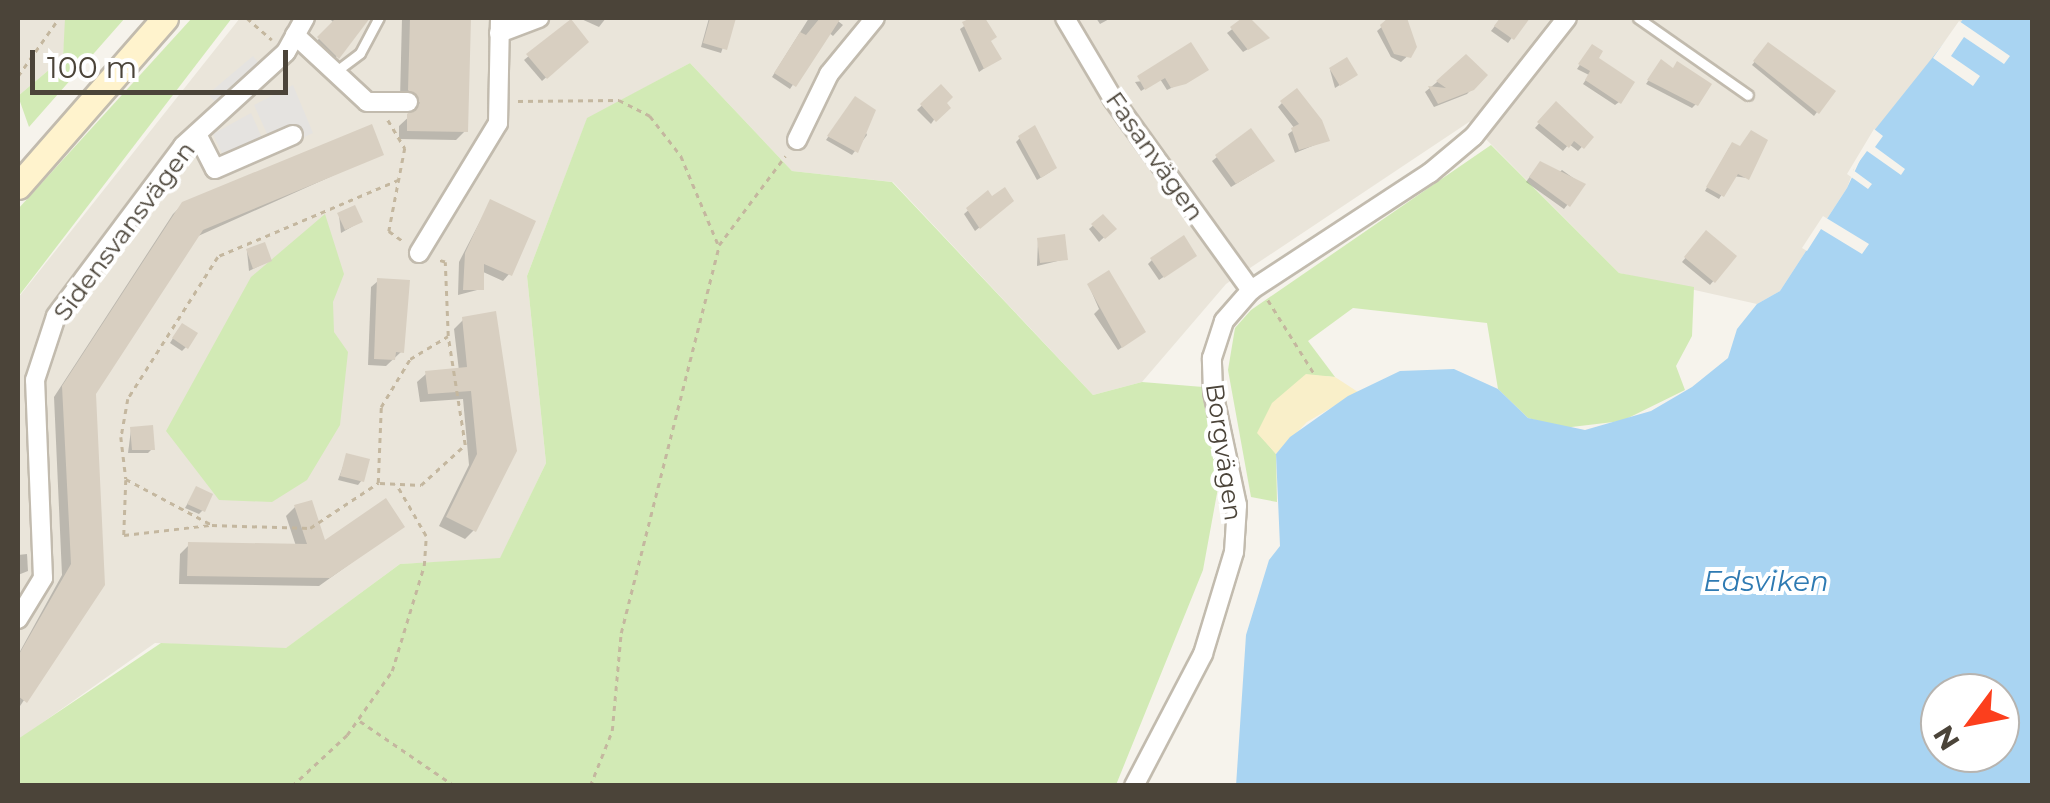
<!DOCTYPE html>
<meta charset="utf-8">
<style>
body{margin:0}
#map{position:relative;width:2050px;height:803px;overflow:hidden;background:#f6f3ec;font-family:Montserrat,sans-serif}
div>[style]{position:absolute}
.residential>*{inset:0;background:#eae5da}
.green>*{inset:0;background:#d2eab5}
.sand>*{inset:0;background:#f9efc9}
.parking>*{inset:0;background:#e5e3e0}
.water>*{inset:0;background:#a9d4f2}
.pier>*{inset:0;background:#f6f3ec}
.shadow>*{inset:0;background:#0003}
.building>*{inset:0;background:#d8cfc1}
.path>*{height:2.5px;margin-top:-1.25px;transform-origin:0;background:repeating-linear-gradient(90deg,#c4b79f 0 5px,transparent 0 10px)}
.roads{filter:drop-shadow(2px 0 #c2bbae) drop-shadow(-2px 0 #c2bbae) drop-shadow(0 2px #c2bbae) drop-shadow(0 -2px #c2bbae)}
.service>*{height:9px;margin:-4.5px;padding:0 4.5px;transform-origin:4.5px;border-radius:4.5px;background:#fff}
.minor>*{height:18px;margin:-9px;padding:0 9px;transform-origin:9px;border-radius:9px;background:#fff}
.secondary>*{height:25px;margin:-12.5px;padding:0 12.5px;transform-origin:12.5px;border-radius:12.5px;background:#fff3cd}
span{translate:-50% -50%;white-space:nowrap;text-align:center;line-height:1.15;-webkit-text-stroke:8px #fff;paint-order:stroke}
.street-label{font-size:25px;color:#4b4439}
.water-label{font-size:28px;color:#2e7ab2;font-style:italic}
.frame{position:absolute;inset:0;border:20px solid #4b4439;pointer-events:none}
.north{position:absolute;left:1920px;top:673px;width:100px;height:100px;box-sizing:border-box;background:#fff;border:2px solid #b7b4b0;border-radius:50%;rotate:238deg;font-size:28px;font-weight:700;line-height:40px;text-align:center;color:#4b4439}
.north::after{content:'';display:block;margin:auto;width:35px;height:45px;background:#fc3f1d;clip-path:polygon(50% 0,100% 100%,50% 72%,0 100%)}
.scale{position:absolute;left:30px;top:50px;width:258px;height:45px;box-sizing:border-box;border:5px solid #4b4439;border-top:0;padding-left:12px;font-size:30px;line-height:35px;white-space:nowrap;color:#4b4439;-webkit-text-stroke:8px #fff;paint-order:stroke}
</style>
<div id="map">
<div class="residential">
<i style="clip-path:polygon(18px 18px,66px 18px,63px 58px,18px 96px)"></i>
<i style="clip-path:polygon(240px 18px,1964px 18px,1857px 161px,1847px 188px,1780px 291px,1757px 304px,1619px 273px,1469px 122px,1226px 284px,1142px 382px,1093px 395px,893px 182px,792px 171px,690px 63px,587px 119px,527px 276px,546px 463px,500px 559px,400px 564px,285px 649px,155px 643px,18px 740px,18px 298px)"></i>
</div>
<div class="green">
<i style="clip-path:polygon(65px 18px,125px 18px,29px 127px,18px 96px,63px 58px)"></i>
<i style="clip-path:polygon(192px 18px,232px 18px,18px 297px,18px 209px)"></i>
<i style="clip-path:polygon(690px 63px,792px 171px,892px 182px,1093px 395px,1142px 382px,1203px 387px,1220px 477px,1203px 570px,1116px 785px,18px 785px,18px 739px,161px 643px,286px 648px,400px 564px,500px 558px,546px 463px,527px 276px,587px 118px)"></i>
<i style="clip-path:polygon(1491px 145px,1619px 273px,1694px 287px,1692px 336px,1676px 366px,1685px 390px,1622px 421px,1563px 428px,1528px 418px,1498px 389px,1487px 323px,1353px 308px,1308px 341px,1335px 377px,1306px 375px,1258px 433px,1276px 454px,1277px 502px,1251px 497px,1228px 370px,1235px 328px,1251px 310px)"></i>
<i style="clip-path:polygon(325px 214px,344px 274px,333px 302px,334px 332px,348px 352px,340px 425px,307px 480px,272px 502px,219px 500px,166px 431px,251px 277px)"></i>
</div>
<div class="sand">
<i style="clip-path:polygon(1306px 374px,1335px 377px,1358px 392px,1307px 422px,1276px 454px,1257px 433px,1272px 403px)"></i>
</div>
<div class="parking">
<i style="clip-path:polygon(253px 56px,262px 67px,218px 105px,208px 94px)"></i>
<i style="clip-path:polygon(293px 85px,313px 133px,300px 139px,294px 126px,268px 136px,254px 105px)"></i>
<i style="clip-path:polygon(251px 113px,262px 138px,222px 153px,213px 134px)"></i>
</div>
<div class="water">
<i style="clip-path:polygon(evenodd,1964px 18px,2032px 18px,2032px 785px,1236px 786px,1246px 635px,1269px 560px,1280px 546px,1276px 454px,1290px 437px,1348px 396px,1400px 371px,1454px 369px,1498px 389px,1528px 418px,1585px 430px,1651px 411px,1692px 387px,1728px 358px,1737px 329px,1757px 304px,1780px 291px,1847px 188px,1873px 132px,1964px 18px,1940px 693px,2000px 693px,2000px 753px,1940px 753px,1940px 693px)"></i>
</div>
<div class="pier">
<i style="clip-path:polygon(1959px 21px,2010px 56px,2004px 64px,1964px 37px,1951px 56px,1980px 76px,1973px 86px,1933px 58px)"></i>
<i style="clip-path:polygon(1874px 129px,1883px 136px,1875px 147px,1905px 169px,1901px 175px,1867px 151px,1853px 170px,1872px 184px,1868px 189px,1847px 174px)"></i>
<i style="clip-path:polygon(1823px 216px,1869px 244px,1862px 254px,1821px 229px,1807px 251px,1802px 248px)"></i>
</div>
<div class="shadow">
<i style="clip-path:polygon(329px 18px,364px 21px,333px 61px,315px 43px,334px 23px)"></i>
<i style="clip-path:polygon(402px 18px,469px 18px,465px 131px,456px 140px,399px 139px,399px 126px,413px 113px,400px 99px)"></i>
<i style="clip-path:polygon(579px 18px,606px 18px,599px 27px)"></i>
<i style="clip-path:polygon(709px 18px,733px 18px,721px 53px,701px 47px)"></i>
<i style="clip-path:polygon(809px 18px,834px 18px,843px 25px,833px 36px,828px 32px,790px 89px,772px 77px)"></i>
<i style="clip-path:polygon(976px 18px,999px 58px,979px 72px,960px 29px)"></i>
<i style="clip-path:polygon(1096px 18px,1111px 18px,1100px 24px)"></i>
<i style="clip-path:polygon(1247px 18px,1267px 38px,1243px 52px,1227px 33px)"></i>
<i style="clip-path:polygon(1392px 18px,1405px 19px,1413px 51px,1401px 62px,1391px 57px,1377px 31px)"></i>
<i style="clip-path:polygon(1501px 18px,1526px 18px,1508px 43px,1491px 31px)"></i>
<i style="clip-path:polygon(570px 22px,586px 42px,542px 81px,524px 60px)"></i>
<i style="clip-path:polygon(1768px 45px,1832px 92px,1814px 116px,1752px 65px)"></i>
<i style="clip-path:polygon(1589px 51px,1619px 102px,1615px 105px,1583px 84px,1589px 75px,1577px 69px)"></i>
<i style="clip-path:polygon(1466px 58px,1485px 75px,1467px 94px,1434px 107px,1425px 92px)"></i>
<i style="clip-path:polygon(1658px 66px,1696px 104px,1692px 108px,1646px 84px)"></i>
<i style="clip-path:polygon(1330px 70px,1351px 78px,1335px 88px)"></i>
<i style="clip-path:polygon(1202px 73px,1167px 90px,1160px 79px,1141px 91px,1135px 82px)"></i>
<i style="clip-path:polygon(941px 88px,950px 97px,931px 124px,917px 110px)"></i>
<i style="clip-path:polygon(852px 103px,867px 135px,852px 155px,826px 140px)"></i>
<i style="clip-path:polygon(1282px 103px,1327px 140px,1295px 153px,1288px 134px,1295px 129px,1278px 107px)"></i>
<i style="clip-path:polygon(1556px 104px,1591px 137px,1578px 151px,1569px 144px,1563px 151px,1535px 128px)"></i>
<i style="clip-path:polygon(1250px 131px,1267px 165px,1231px 187px,1212px 161px)"></i>
<i style="clip-path:polygon(1020px 138px,1050px 172px,1037px 180px,1016px 142px)"></i>
<i style="clip-path:polygon(1729px 148px,1747px 178px,1733px 176px,1719px 199px,1705px 191px)"></i>
<i style="clip-path:polygon(381px 154px,196px 237px,93px 393px,102px 585px,18px 709px,18px 655px,62px 575px,54px 397px,173px 214px,183px 204px)"></i>
<i style="clip-path:polygon(1536px 168px,1556px 175px,1562px 170px,1583px 185px,1564px 209px,1526px 182px)"></i>
<i style="clip-path:polygon(987px 194px,1007px 205px,975px 231px,964px 214px)"></i>
<i style="clip-path:polygon(490px 202px,509px 274px,503px 281px,481px 271px,481px 289px,458px 295px,459px 262px)"></i>
<i style="clip-path:polygon(339px 215px,360px 222px,341px 233px)"></i>
<i style="clip-path:polygon(1103px 217px,1113px 229px,1099px 242px,1089px 229px)"></i>
<i style="clip-path:polygon(1706px 234px,1734px 256px,1710px 285px,1682px 262px)"></i>
<i style="clip-path:polygon(1038px 240px,1066px 259px,1037px 266px)"></i>
<i style="clip-path:polygon(247px 251px,269px 261px,249px 271px)"></i>
<i style="clip-path:polygon(1190px 259px,1159px 280px,1148px 264px,1152px 260px)"></i>
<i style="clip-path:polygon(378px 281px,402px 351px,386px 366px,368px 365px,371px 287px)"></i>
<i style="clip-path:polygon(1089px 286px,1140px 335px,1118px 350px,1094px 314px,1099px 309px)"></i>
<i style="clip-path:polygon(494px 314px,474px 530px,465px 539px,439px 526px,469px 465px,463px 399px,420px 402px,417px 382px,426px 374px,459px 371px,454px 329px,463px 320px)"></i>
<i style="clip-path:polygon(178px 330px,186px 347px,182px 351px,170px 343px)"></i>
<i style="clip-path:polygon(131px 430px,152px 449px,148px 453px,128px 453px)"></i>
<i style="clip-path:polygon(347px 456px,362px 480px,358px 485px,338px 480px)"></i>
<i style="clip-path:polygon(196px 489px,203px 510px,199px 514px,185px 508px)"></i>
<i style="clip-path:polygon(295px 507px,324px 543px,401px 527px,319px 586px,179px 584px,180px 554px,189px 545px,296px 546px,286px 516px)"></i>
<i style="clip-path:polygon(27px 554px,28px 571px,18px 575px,18px 555px)"></i>
</div>
<div class="building">
<i style="clip-path:polygon(336px 18px,370px 18px,339px 59px,317px 37px)"></i>
<i style="clip-path:polygon(410px 18px,471px 18px,468px 132px,407px 131px,407px 114px,420px 103px,408px 90px)"></i>
<i style="clip-path:polygon(710px 18px,736px 18px,727px 50px,703px 43px)"></i>
<i style="clip-path:polygon(820px 18px,841px 18px,796px 87px,774px 73px,800px 32px,806px 35px)"></i>
<i style="clip-path:polygon(971px 18px,985px 18px,997px 37px,991px 41px,1002px 59px,984px 69px,962px 22px)"></i>
<i style="clip-path:polygon(1242px 18px,1250px 18px,1270px 38px,1248px 50px,1230px 27px)"></i>
<i style="clip-path:polygon(1388px 18px,1407px 18px,1417px 47px,1411px 58px,1394px 54px,1380px 25px)"></i>
<i style="clip-path:polygon(1500px 18px,1530px 18px,1514px 40px,1494px 26px)"></i>
<i style="clip-path:polygon(571px 19px,589px 42px,547px 79px,526px 54px)"></i>
<i style="clip-path:polygon(1191px 42px,1209px 70px,1186px 84px,1171px 88px,1165px 78px,1145px 90px,1137px 76px)"></i>
<i style="clip-path:polygon(1768px 42px,1836px 91px,1819px 114px,1753px 61px)"></i>
<i style="clip-path:polygon(1592px 44px,1603px 51px,1599px 58px,1635px 82px,1621px 104px,1585px 80px,1590px 71px,1578px 64px)"></i>
<i style="clip-path:polygon(1466px 54px,1488px 75px,1474px 90px,1438px 104px,1428px 86px,1446px 88px,1436px 81px)"></i>
<i style="clip-path:polygon(1347px 57px,1358px 75px,1340px 86px,1329px 68px)"></i>
<i style="clip-path:polygon(1661px 59px,1673px 68px,1677px 61px,1712px 84px,1698px 106px,1647px 80px)"></i>
<i style="clip-path:polygon(941px 84px,953px 97px,947px 103px,951px 108px,936px 122px,920px 104px)"></i>
<i style="clip-path:polygon(1297px 88px,1322px 120px,1330px 141px,1299px 150px,1291px 128px,1299px 124px,1280px 101px)"></i>
<i style="clip-path:polygon(855px 96px,876px 110px,858px 153px,827px 136px)"></i>
<i style="clip-path:polygon(1556px 101px,1594px 137px,1584px 149px,1574px 141px,1569px 148px,1537px 122px)"></i>
<i style="clip-path:polygon(372px 124px,384px 155px,203px 230px,96px 394px,105px 585px,27px 703px,18px 696px,18px 656px,71px 564px,62px 386px,182px 202px)"></i>
<i style="clip-path:polygon(1035px 125px,1057px 168px,1041px 178px,1018px 136px)"></i>
<i style="clip-path:polygon(1251px 128px,1275px 161px,1236px 184px,1215px 155px)"></i>
<i style="clip-path:polygon(1751px 130px,1768px 140px,1749px 180px,1738px 174px,1724px 197px,1706px 187px,1732px 142px,1740px 146px)"></i>
<i style="clip-path:polygon(1540px 161px,1586px 184px,1570px 207px,1529px 177px)"></i>
<i style="clip-path:polygon(1005px 187px,1014px 201px,980px 229px,966px 208px,988px 190px,992px 196px)"></i>
<i style="clip-path:polygon(490px 199px,536px 221px,512px 276px,484px 264px,484px 290px,463px 290px,465px 253px)"></i>
<i style="clip-path:polygon(355px 205px,363px 222px,345px 230px,337px 213px)"></i>
<i style="clip-path:polygon(1103px 214px,1117px 229px,1105px 239px,1091px 224px)"></i>
<i style="clip-path:polygon(1706px 230px,1737px 256px,1715px 283px,1684px 257px)"></i>
<i style="clip-path:polygon(1065px 234px,1068px 260px,1040px 263px,1037px 238px)"></i>
<i style="clip-path:polygon(1184px 235px,1197px 256px,1164px 278px,1150px 258px)"></i>
<i style="clip-path:polygon(265px 242px,272px 261px,253px 269px,246px 249px)"></i>
<i style="clip-path:polygon(1109px 270px,1146px 332px,1122px 348px,1087px 284px)"></i>
<i style="clip-path:polygon(377px 278px,410px 280px,404px 353px,396px 352px,395px 360px,374px 359px)"></i>
<i style="clip-path:polygon(496px 311px,517px 451px,476px 532px,446px 517px,477px 454px,471px 391px,428px 394px,425px 371px,467px 367px,462px 317px)"></i>
<i style="clip-path:polygon(182px 323px,198px 333px,188px 349px,172px 338px)"></i>
<i style="clip-path:polygon(153px 425px,155px 450px,132px 450px,130px 427px)"></i>
<i style="clip-path:polygon(346px 453px,370px 459px,364px 482px,340px 476px)"></i>
<i style="clip-path:polygon(196px 486px,213px 494px,205px 512px,187px 504px)"></i>
<i style="clip-path:polygon(386px 498px,405px 527px,330px 578px,187px 576px,188px 542px,307px 544px,294px 505px,312px 500px,325px 540px)"></i>
</div>
<div class="path">
<i style="left:247px;top:18px;width:33px;rotate:41deg"></i>
<i style="left:18px;top:76px;width:71px;rotate:-54.7deg"></i>
<i style="left:518px;top:101px;width:101px;rotate:-0.6deg"></i>
<i style="left:619px;top:100px;width:35px;rotate:27deg"></i>
<i style="left:650px;top:116px;width:51px;rotate:52.2deg"></i>
<i style="left:681px;top:156px;width:95px;rotate:67.2deg"></i>
<i style="left:388px;top:120px;width:33px;rotate:59deg"></i>
<i style="left:405px;top:148px;width:85px;rotate:100.9deg"></i>
<i style="left:389px;top:231px;width:19px;rotate:36deg"></i>
<i style="left:399px;top:180px;width:197px;rotate:157deg"></i>
<i style="left:218px;top:257px;width:168px;rotate:122.4deg"></i>
<i style="left:128px;top:399px;width:39px;rotate:100deg"></i>
<i style="left:121px;top:437px;width:42px;rotate:83.2deg"></i>
<i style="left:126px;top:479px;width:98px;rotate:28.1deg"></i>
<i style="left:212px;top:525px;width:98px;rotate:1.8deg"></i>
<i style="left:310px;top:528px;width:82px;rotate:-33.5deg"></i>
<i style="left:378px;top:483px;width:76px;rotate:-87.7deg"></i>
<i style="left:381px;top:407px;width:56px;rotate:-58.9deg"></i>
<i style="left:410px;top:359px;width:44px;rotate:-31.2deg"></i>
<i style="left:448px;top:336px;width:74px;rotate:-92.3deg"></i>
<i style="left:445px;top:262px;width:7px;rotate:-164deg"></i>
<i style="left:1268px;top:300px;width:89px;rotate:57.9deg"></i>
<i style="left:126px;top:480px;width:55px;rotate:92.1deg"></i>
<i style="left:124px;top:535px;width:88px;rotate:-6.6deg"></i>
<i style="left:380px;top:483px;width:41px;rotate:2.8deg"></i>
<i style="left:421px;top:485px;width:59px;rotate:-42.3deg"></i>
<i style="left:465px;top:445px;width:110px;rotate:-98.9deg"></i>
<i style="left:360px;top:721px;width:115px;rotate:34.4deg"></i>
<i style="left:292px;top:786px;width:75px;rotate:-42.8deg"></i>
<i style="left:347px;top:735px;width:78px;rotate:-54.9deg"></i>
<i style="left:392px;top:671px;width:110px;rotate:-73.1deg"></i>
<i style="left:424px;top:566px;width:30px;rotate:-86deg"></i>
<i style="left:426px;top:536px;width:60px;rotate:-120deg"></i>
<i style="left:590px;top:786px;width:59px;rotate:-68.2deg"></i>
<i style="left:612px;top:731px;width:98px;rotate:-84.8deg"></i>
<i style="left:621px;top:633px;width:400px;rotate:-75.8deg"></i>
<i style="left:719px;top:245px;width:111px;rotate:-53.4deg"></i>
</div>
<div class="roads">
<div class="service">
<i style="left:1638px;top:18px;width:134px;rotate:35deg"></i>
<i style="left:335px;top:72px;width:31px;rotate:-37deg"></i>
<i style="left:360px;top:53px;width:40px;rotate:-62deg"></i>
</div>
<div class="minor">
<i style="left:1065px;top:18px;width:94px;rotate:59.3deg"></i>
<i style="left:1113px;top:99px;width:236px;rotate:54.2deg"></i>
<i style="left:499px;top:33px;width:43px;rotate:-20.6deg"></i>
<i style="left:295px;top:35px;width:98px;rotate:42.9deg"></i>
<i style="left:367px;top:102px;width:41px"></i>
<i style="left:197px;top:134px;width:39px;rotate:63deg"></i>
<i style="left:215px;top:169px;width:85px;rotate:-23.6deg"></i>
<i style="left:797px;top:140px;width:73px;rotate:-64.1deg"></i>
<i style="left:829px;top:74px;width:72px;rotate:-50.6deg"></i>
<i style="left:419px;top:253px;width:152px;rotate:-58.7deg"></i>
<i style="left:498px;top:123px;width:105px;rotate:-88.9deg"></i>
<i style="left:18px;top:619px;width:48px;rotate:-58.6deg"></i>
<i style="left:43px;top:578px;width:198px;rotate:-92.3deg"></i>
<i style="left:35px;top:380px;width:67px;rotate:-71.8deg"></i>
<i style="left:56px;top:316px;width:212px;rotate:-53.2deg"></i>
<i style="left:183px;top:146px;width:139px;rotate:-42.4deg"></i>
<i style="left:286px;top:52px;width:39px;rotate:-61deg"></i>
<i style="left:1134px;top:786px;width:149px;rotate:-62.4deg"></i>
<i style="left:1203px;top:654px;width:107px;rotate:-73.1deg"></i>
<i style="left:1234px;top:552px;width:47px;rotate:-86.3deg"></i>
<i style="left:1237px;top:505px;width:116px;rotate:-102deg"></i>
<i style="left:1213px;top:392px;width:34px;rotate:-92deg"></i>
<i style="left:1212px;top:358px;width:39px;rotate:-72deg"></i>
<i style="left:1224px;top:321px;width:41px;rotate:-48.9deg"></i>
<i style="left:1251px;top:290px;width:214px;rotate:-33.2deg"></i>
<i style="left:1430px;top:173px;width:57px;rotate:-40.1deg"></i>
<i style="left:1474px;top:136px;width:150px;rotate:-51.8deg"></i>
</div>
<div class="secondary">
<i style="left:18px;top:186px;width:223px;rotate:-48.8deg"></i>
</div>
</div>
<div class="street-label">
<span style="left:1155px;top:156px;rotate:55deg">Fasanvägen</span>
<span style="left:124px;top:231px;rotate:-53deg">Sidensvansvägen</span>
<span style="left:1224px;top:452px;rotate:82deg">Borgvägen</span>
</div>
<div class="water-label">
<span style="left:1766px;top:581px">Edsviken</span>
</div>
<div class="frame"></div>
<div class="north">N</div>
<div class="scale">100 m</div>
</div>
